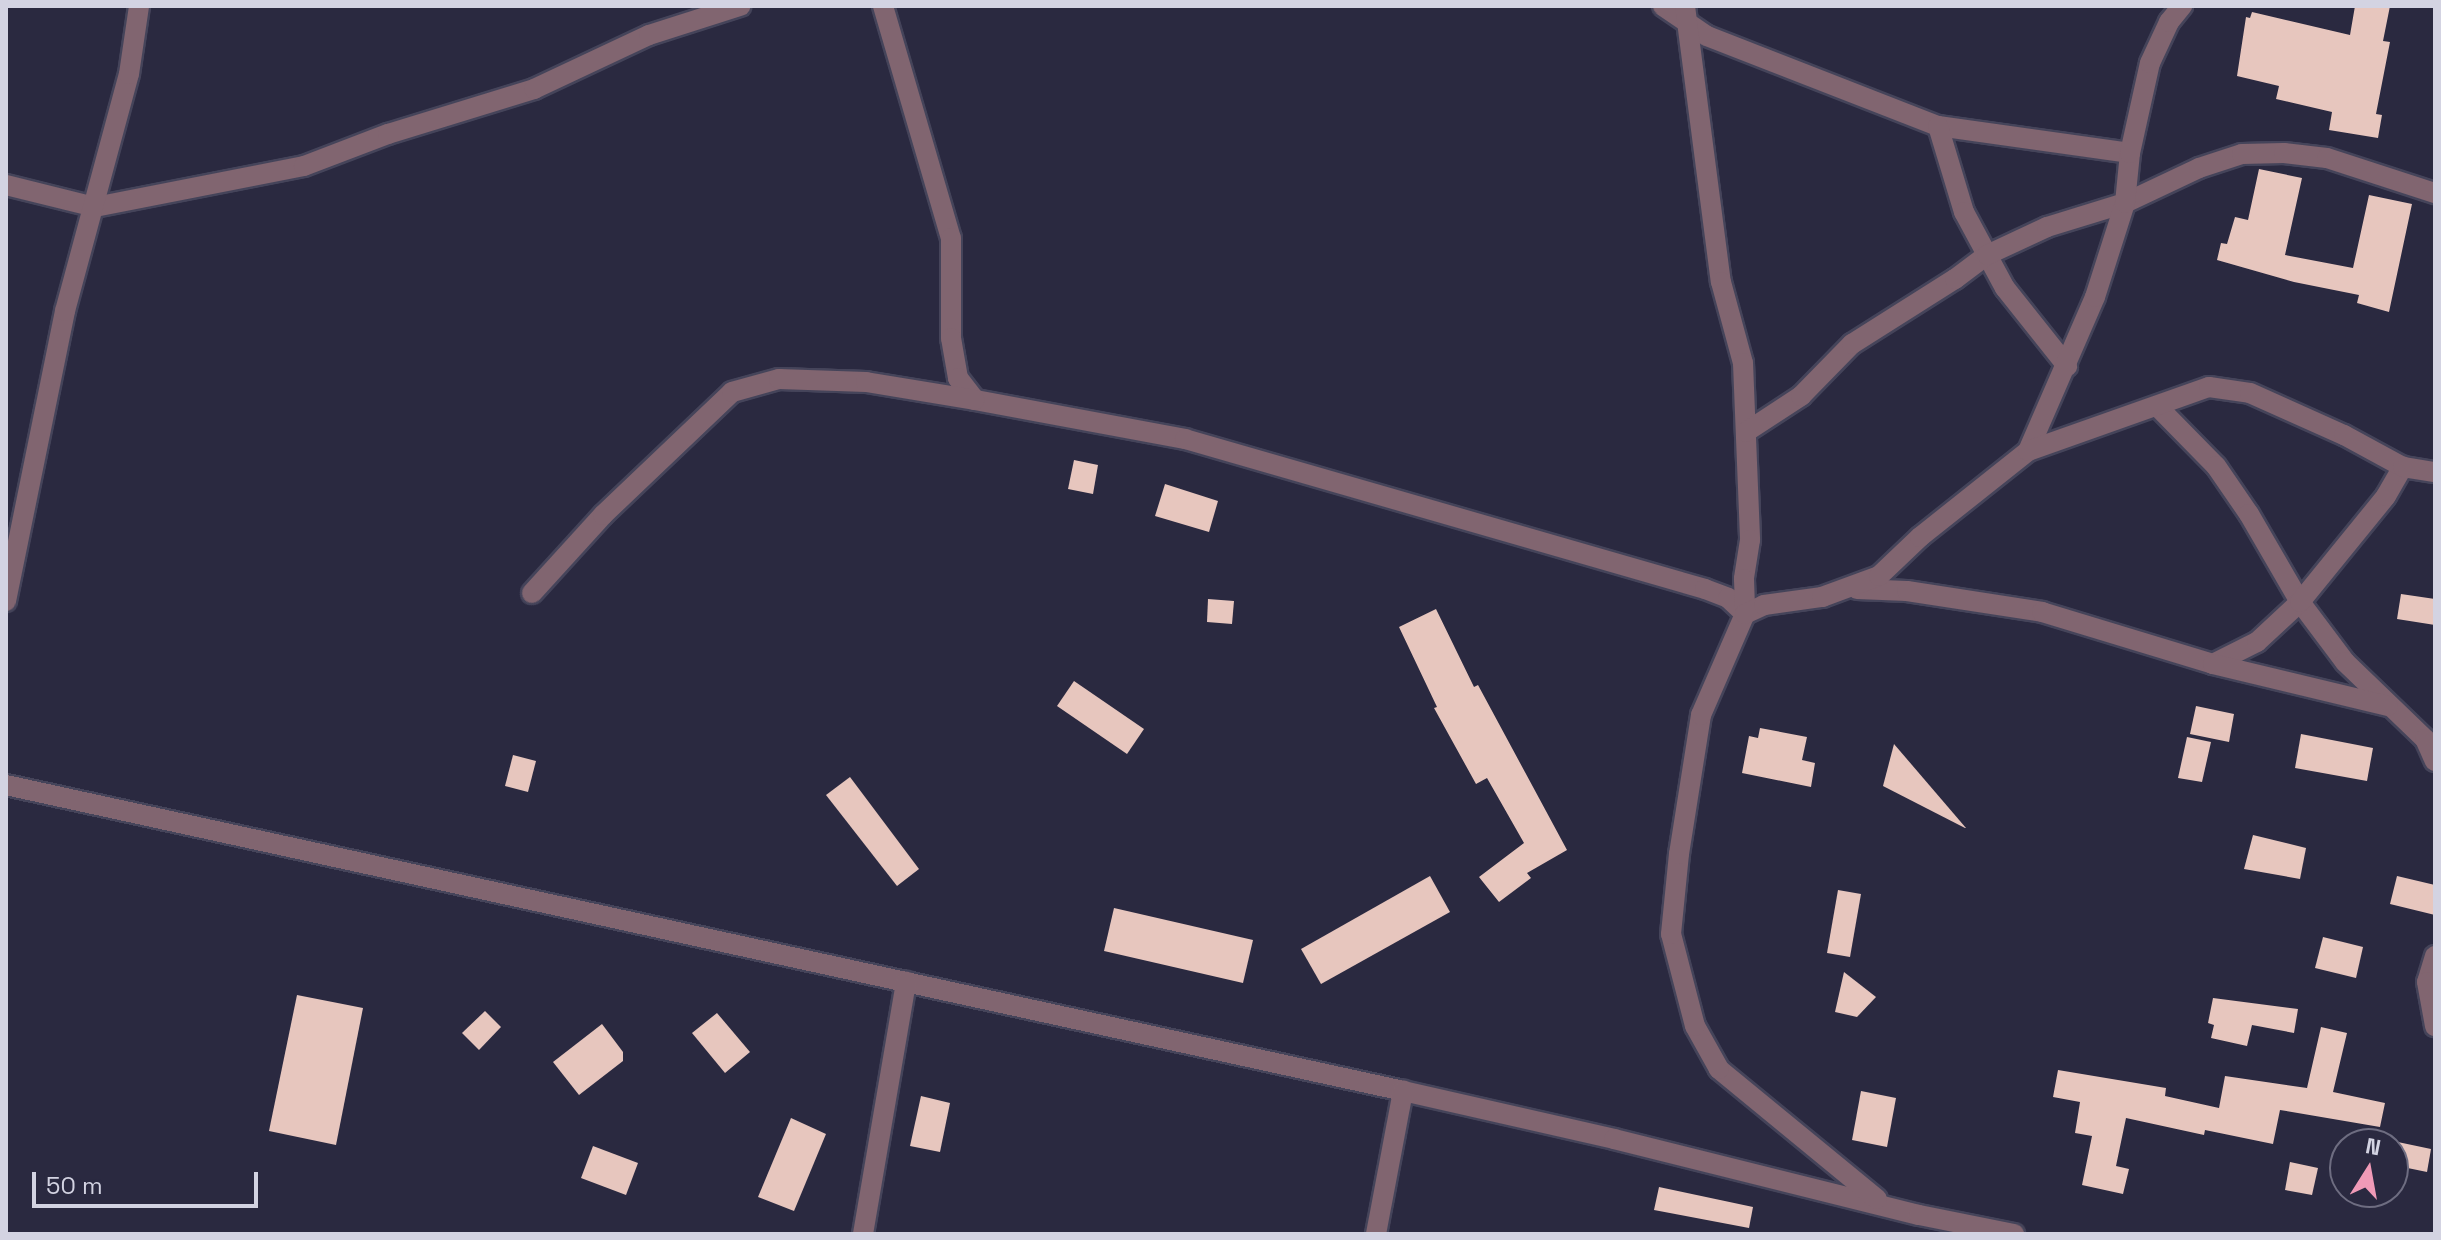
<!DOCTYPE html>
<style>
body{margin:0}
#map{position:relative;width:2441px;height:1240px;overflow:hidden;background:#2a2940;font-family:"Space Grotesk",sans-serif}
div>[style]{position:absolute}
.building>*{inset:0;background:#e7c6be}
.roads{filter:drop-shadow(2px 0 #45445a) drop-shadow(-2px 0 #45445a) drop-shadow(0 2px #45445a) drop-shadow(0 -2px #45445a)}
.minor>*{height:20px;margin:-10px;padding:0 10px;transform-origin:10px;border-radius:10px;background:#816570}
span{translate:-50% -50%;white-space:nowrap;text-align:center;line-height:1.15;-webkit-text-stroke:8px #2a2940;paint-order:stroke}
.frame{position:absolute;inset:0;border:8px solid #d3d3e2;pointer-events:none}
.north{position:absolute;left:2329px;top:1128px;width:80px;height:80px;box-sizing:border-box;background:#2a2940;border:2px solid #6e6d81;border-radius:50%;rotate:11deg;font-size:22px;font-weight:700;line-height:32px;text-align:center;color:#d3d3e2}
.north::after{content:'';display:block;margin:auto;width:28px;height:36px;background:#f09ab7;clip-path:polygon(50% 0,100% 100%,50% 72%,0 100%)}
.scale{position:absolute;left:32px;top:1172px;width:226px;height:36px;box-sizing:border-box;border:4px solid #d3d3e2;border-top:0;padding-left:10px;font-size:24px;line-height:28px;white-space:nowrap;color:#d3d3e2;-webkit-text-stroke:6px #2a2940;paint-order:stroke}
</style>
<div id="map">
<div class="building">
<i style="clip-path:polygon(2355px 6px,2390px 6px,2383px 41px,2390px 42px,2376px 114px,2382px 115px,2378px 138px,2329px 130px,2332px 112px,2276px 99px,2279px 86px,2237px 76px,2246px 17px,2250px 18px,2252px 12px,2350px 35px)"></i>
<i style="clip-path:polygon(2259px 169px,2302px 178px,2285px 255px,2353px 268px,2369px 195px,2412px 204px,2389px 312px,2357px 303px,2359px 295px,2294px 282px,2217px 260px,2221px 243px,2227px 244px,2235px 217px,2248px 220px)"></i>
<i style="clip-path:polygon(1074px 460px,1098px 465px,1093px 494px,1068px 489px)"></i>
<i style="clip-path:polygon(1165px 484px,1218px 501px,1209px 532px,1155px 516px)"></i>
<i style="clip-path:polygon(2401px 594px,2435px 599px,2435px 625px,2397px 619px)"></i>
<i style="clip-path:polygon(1208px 599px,1234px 601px,1232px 624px,1207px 622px)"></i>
<i style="clip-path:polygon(1436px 609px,1474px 687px,1478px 685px,1567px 850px,1527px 873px,1531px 878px,1499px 902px,1479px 877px,1524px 843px,1487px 778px,1476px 784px,1434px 708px,1437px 707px,1399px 627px)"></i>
<i style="clip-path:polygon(1074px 681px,1144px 729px,1127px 754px,1057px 706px)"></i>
<i style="clip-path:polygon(2196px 706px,2234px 714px,2229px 742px,2190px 734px)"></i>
<i style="clip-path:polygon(1760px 728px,1807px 737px,1802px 760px,1815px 763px,1811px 787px,1742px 773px,1749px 736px,1758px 738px)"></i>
<i style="clip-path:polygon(2301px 734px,2373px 748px,2367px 781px,2295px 768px)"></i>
<i style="clip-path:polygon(2187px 737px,2211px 742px,2202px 782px,2178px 778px)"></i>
<i style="clip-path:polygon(1894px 744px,1966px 828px,1965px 828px,1883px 786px)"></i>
<i style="clip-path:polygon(513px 755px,536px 761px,528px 792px,505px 786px)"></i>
<i style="clip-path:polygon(850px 777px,919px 869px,897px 886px,826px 795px)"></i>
<i style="clip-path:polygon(2253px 835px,2306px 848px,2300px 879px,2244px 869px)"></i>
<i style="clip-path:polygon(1430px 876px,1450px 912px,1321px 984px,1301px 949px)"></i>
<i style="clip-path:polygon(2397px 876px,2435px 885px,2435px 915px,2390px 904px)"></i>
<i style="clip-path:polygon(1838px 890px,1861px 894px,1850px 957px,1827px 953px)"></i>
<i style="clip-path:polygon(1114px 908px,1253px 940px,1243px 983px,1104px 951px)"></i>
<i style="clip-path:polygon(2323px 937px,2363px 947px,2356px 978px,2315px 968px)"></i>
<i style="clip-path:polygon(1844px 972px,1876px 997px,1857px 1017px,1835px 1012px)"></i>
<i style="clip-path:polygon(297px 995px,363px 1008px,336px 1145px,269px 1131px)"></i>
<i style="clip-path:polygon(2213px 998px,2298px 1009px,2294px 1033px,2252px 1025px,2247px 1046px,2211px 1038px,2214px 1025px,2208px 1023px)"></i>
<i style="clip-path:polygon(485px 1011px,501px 1027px,479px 1050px,462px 1033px)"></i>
<i style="clip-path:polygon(717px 1013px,750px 1052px,725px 1073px,692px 1033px)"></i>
<i style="clip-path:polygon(602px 1024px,623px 1052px,623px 1061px,579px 1095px,553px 1062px)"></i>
<i style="clip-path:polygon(2321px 1027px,2347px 1033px,2333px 1092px,2385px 1103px,2380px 1127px,2280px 1110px,2273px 1144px,2205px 1130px,2204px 1135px,2126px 1118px,2116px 1166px,2129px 1169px,2123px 1194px,2082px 1185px,2092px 1136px,2075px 1133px,2080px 1102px,2053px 1097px,2058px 1070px,2166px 1088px,2165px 1096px,2219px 1108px,2225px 1076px,2307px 1088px)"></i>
<i style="clip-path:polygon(1861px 1091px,1896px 1098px,1887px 1147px,1852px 1140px)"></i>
<i style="clip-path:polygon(921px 1096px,950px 1103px,940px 1152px,910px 1146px)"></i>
<i style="clip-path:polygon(791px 1118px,826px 1134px,794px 1211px,758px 1197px)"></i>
<i style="clip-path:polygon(2393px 1141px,2431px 1149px,2427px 1172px,2393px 1165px)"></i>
<i style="clip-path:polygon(593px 1146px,638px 1163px,626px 1195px,581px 1178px)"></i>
<i style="clip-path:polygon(2290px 1162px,2318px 1168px,2312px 1195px,2285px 1190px)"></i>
<i style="clip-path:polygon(1659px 1187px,1753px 1207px,1749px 1228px,1654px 1210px)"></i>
</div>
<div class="roads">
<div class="minor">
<i style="left:883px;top:6px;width:242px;rotate:73.7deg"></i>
<i style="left:951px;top:238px;width:100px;rotate:90deg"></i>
<i style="left:951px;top:338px;width:41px;rotate:80.1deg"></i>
<i style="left:958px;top:378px;width:28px;rotate:52deg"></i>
<i style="left:975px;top:400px;width:214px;rotate:10.5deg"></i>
<i style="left:1185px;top:439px;width:541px;rotate:16.09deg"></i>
<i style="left:1705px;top:589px;width:25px;rotate:21deg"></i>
<i style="left:1728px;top:598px;width:23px;rotate:43deg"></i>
<i style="left:1663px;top:6px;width:53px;rotate:34.3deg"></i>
<i style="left:1707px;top:36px;width:248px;rotate:21.3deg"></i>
<i style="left:1938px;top:126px;width:194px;rotate:8deg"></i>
<i style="left:1685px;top:6px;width:278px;rotate:82.6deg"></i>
<i style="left:1721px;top:282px;width:84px;rotate:74.8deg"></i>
<i style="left:1743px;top:363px;width:177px;rotate:87.7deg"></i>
<i style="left:1750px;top:540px;width:39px;rotate:99deg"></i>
<i style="left:1744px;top:579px;width:35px;rotate:88deg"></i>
<i style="left:1938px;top:126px;width:90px;rotate:73.2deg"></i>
<i style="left:1964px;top:212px;width:86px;rotate:61.7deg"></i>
<i style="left:2005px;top:288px;width:100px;rotate:51.5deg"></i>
<i style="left:6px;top:185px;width:92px;rotate:13.9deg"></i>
<i style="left:95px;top:207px;width:213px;rotate:-11.1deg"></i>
<i style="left:304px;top:166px;width:90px;rotate:-20.9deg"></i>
<i style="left:388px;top:134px;width:153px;rotate:-17.1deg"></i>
<i style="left:534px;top:89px;width:127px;rotate:-25.2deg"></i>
<i style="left:649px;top:35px;width:96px;rotate:-17.7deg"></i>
<i style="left:2157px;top:406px;width:84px;rotate:45.5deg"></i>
<i style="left:2216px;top:466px;width:58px;rotate:55.5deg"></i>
<i style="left:2249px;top:514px;width:102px;rotate:59.9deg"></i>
<i style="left:2300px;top:602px;width:75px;rotate:53.1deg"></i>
<i style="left:2345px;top:662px;width:111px;rotate:43.9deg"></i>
<i style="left:2425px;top:739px;width:24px;rotate:66deg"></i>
<i style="left:1746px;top:432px;width:66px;rotate:-33.2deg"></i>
<i style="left:1801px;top:396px;width:73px;rotate:-45.6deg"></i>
<i style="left:1852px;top:344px;width:122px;rotate:-32.3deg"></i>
<i style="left:1955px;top:279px;width:40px;rotate:-37deg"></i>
<i style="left:1987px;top:255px;width:66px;rotate:-25deg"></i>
<i style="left:2047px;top:227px;width:82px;rotate:-17.1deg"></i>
<i style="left:2125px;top:203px;width:82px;rotate:-25.3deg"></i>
<i style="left:2199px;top:168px;width:45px;rotate:-18deg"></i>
<i style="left:2242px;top:154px;width:42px;rotate:-1.4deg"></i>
<i style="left:2284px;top:153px;width:43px;rotate:6.6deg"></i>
<i style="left:2327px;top:158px;width:114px;rotate:18deg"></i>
<i style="left:2028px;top:451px;width:168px;rotate:-66.5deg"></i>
<i style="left:2095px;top:297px;width:99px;rotate:-72.3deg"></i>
<i style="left:2125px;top:203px;width:50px;rotate:-84.3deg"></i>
<i style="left:2130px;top:153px;width:92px;rotate:-77.5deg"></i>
<i style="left:2150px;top:63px;width:45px;rotate:-65.1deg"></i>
<i style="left:2169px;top:22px;width:21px;rotate:-51deg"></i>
<i style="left:1857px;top:589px;width:50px;rotate:2.3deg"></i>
<i style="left:1907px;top:591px;width:137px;rotate:8.8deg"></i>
<i style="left:2042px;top:612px;width:179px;rotate:16.9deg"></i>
<i style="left:2213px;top:664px;width:49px;rotate:-26.6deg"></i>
<i style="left:2257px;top:642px;width:59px;rotate:-42.9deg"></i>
<i style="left:2300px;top:602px;width:136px;rotate:-50.9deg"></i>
<i style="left:2386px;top:496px;width:34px;rotate:-60deg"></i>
<i style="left:532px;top:593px;width:105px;rotate:-47.7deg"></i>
<i style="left:603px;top:515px;width:178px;rotate:-43.6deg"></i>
<i style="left:732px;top:392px;width:49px;rotate:-15.5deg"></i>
<i style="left:779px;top:379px;width:87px;rotate:2deg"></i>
<i style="left:866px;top:382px;width:110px;rotate:9.4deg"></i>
<i style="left:6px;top:601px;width:296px;rotate:-78.5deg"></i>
<i style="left:65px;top:311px;width:245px;rotate:-74.9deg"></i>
<i style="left:129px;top:74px;width:69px;rotate:-81.6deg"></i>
<i style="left:2213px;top:664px;width:180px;rotate:13.5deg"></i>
<i style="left:6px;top:785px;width:1430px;rotate:12.35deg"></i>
<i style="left:1403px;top:1091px;width:216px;rotate:12.8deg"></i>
<i style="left:1614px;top:1139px;width:314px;rotate:14deg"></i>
<i style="left:1919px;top:1215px;width:97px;rotate:11.3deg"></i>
<i style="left:2435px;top:956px;width:27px;rotate:107deg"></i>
<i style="left:2427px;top:982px;width:45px;rotate:79.7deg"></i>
<i style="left:1877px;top:1199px;width:205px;rotate:-140.6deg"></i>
<i style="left:1719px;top:1069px;width:49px;rotate:-119.2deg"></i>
<i style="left:1695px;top:1026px;width:95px;rotate:-104.6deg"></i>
<i style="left:1671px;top:934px;width:80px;rotate:-84.3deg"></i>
<i style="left:1679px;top:854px;width:141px;rotate:-81deg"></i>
<i style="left:1701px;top:715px;width:110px;rotate:-66.5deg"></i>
<i style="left:1745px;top:614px;width:21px;rotate:-25deg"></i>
<i style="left:1764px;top:605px;width:59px;rotate:-7.9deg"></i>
<i style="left:1822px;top:597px;width:61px;rotate:-20.2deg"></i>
<i style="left:1879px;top:576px;width:57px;rotate:-43.6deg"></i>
<i style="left:1920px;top:537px;width:138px;rotate:-38.5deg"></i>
<i style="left:2028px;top:451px;width:192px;rotate:-19.5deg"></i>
<i style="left:2209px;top:387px;width:41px;rotate:8.3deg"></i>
<i style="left:2250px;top:393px;width:103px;rotate:24.1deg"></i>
<i style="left:2344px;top:435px;width:67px;rotate:28.5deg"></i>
<i style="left:2403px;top:467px;width:32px;rotate:9deg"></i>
<i style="left:863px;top:1234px;width:256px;rotate:-80.3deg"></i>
<i style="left:1376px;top:1234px;width:146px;rotate:-79.3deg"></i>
</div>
</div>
<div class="frame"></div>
<div class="north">N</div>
<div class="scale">50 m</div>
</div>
